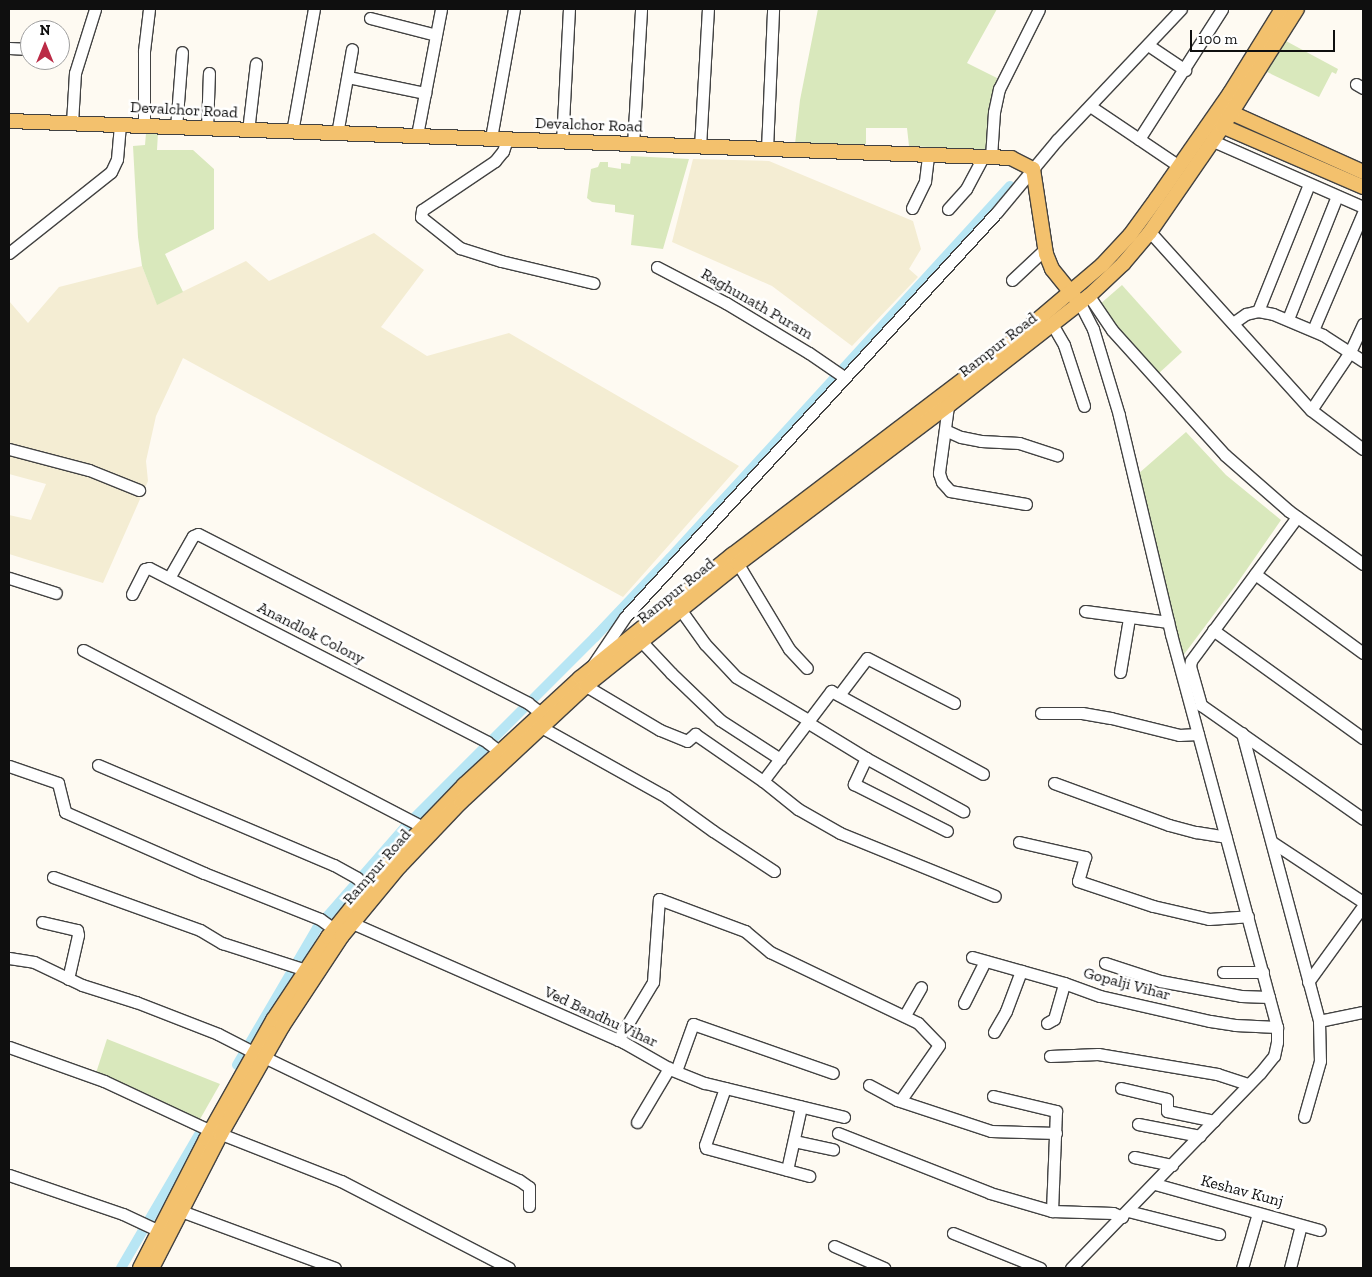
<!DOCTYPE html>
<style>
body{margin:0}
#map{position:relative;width:1372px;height:1277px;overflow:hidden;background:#fefaf2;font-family:"Zilla Slab",serif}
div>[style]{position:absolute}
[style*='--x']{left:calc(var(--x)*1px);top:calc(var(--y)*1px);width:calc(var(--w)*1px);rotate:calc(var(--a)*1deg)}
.farmland>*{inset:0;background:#f4edd3}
.green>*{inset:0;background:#d9e8bc}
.canal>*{height:10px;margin:-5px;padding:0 5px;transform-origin:5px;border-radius:5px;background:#b8e6f4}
.roads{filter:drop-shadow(1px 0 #424242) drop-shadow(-1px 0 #424242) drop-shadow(0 1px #424242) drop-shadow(0 -1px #424242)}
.minor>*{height:11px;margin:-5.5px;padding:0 5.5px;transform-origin:5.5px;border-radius:5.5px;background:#fff}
.major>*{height:14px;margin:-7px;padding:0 7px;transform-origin:7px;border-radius:7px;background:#f3c16d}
span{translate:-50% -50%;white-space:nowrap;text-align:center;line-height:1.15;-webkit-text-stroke:5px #fff;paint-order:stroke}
.street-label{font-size:16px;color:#0f0f0f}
.frame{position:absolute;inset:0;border:10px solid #0f0f0f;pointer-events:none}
.north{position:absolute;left:20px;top:20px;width:50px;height:50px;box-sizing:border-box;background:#fff;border:1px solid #9f9f9f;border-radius:50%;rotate:0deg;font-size:14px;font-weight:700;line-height:20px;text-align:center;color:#0f0f0f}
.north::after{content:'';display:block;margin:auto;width:18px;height:22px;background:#bb2b46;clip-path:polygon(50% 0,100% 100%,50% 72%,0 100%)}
.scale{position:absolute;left:1190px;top:30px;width:145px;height:22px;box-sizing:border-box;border:2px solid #0f0f0f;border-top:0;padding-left:6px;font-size:15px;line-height:18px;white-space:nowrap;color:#0f0f0f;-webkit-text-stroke:4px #fff;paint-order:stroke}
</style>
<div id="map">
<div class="farmland">
<i style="clip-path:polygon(693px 159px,769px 161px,913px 221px,921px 249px,909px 269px,918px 277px,852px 346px,772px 286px,672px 242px)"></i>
<i style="clip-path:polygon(374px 233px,424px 270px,381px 327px,427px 356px,509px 333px,739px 466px,623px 597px,183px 358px,156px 416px,146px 461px,148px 481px,103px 583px,9px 554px,9px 515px,31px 520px,46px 484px,9px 474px,9px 301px,28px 323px,59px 287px,142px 266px,157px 304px,246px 261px,269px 281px)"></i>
</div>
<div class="green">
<i style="clip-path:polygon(818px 9px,997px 9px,967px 63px,997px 78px,987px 123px,986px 150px,909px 146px,907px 128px,866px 128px,866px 144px,795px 144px,800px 100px)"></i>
<i style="clip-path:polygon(1286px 41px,1338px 69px,1336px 74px,1332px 72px,1319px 97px,1265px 71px)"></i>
<i style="clip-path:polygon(146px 133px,158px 133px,157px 150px,193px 150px,214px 169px,214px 229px,165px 254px,183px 292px,157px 305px,142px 266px,138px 237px,133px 146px,145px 145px)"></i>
<i style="clip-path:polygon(631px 156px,689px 159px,663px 249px,631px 245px,634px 215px,615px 212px,615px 205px,592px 202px,587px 198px,591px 169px,598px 167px,600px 162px,608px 162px,608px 167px,621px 169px,621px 163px,630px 164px)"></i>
<i style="clip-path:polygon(1122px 285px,1182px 352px,1158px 374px,1099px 305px)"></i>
<i style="clip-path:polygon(1186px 432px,1226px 475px,1281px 520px,1236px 585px,1182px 657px,1138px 474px)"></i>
<i style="clip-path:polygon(107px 1039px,220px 1084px,199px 1121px,96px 1073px)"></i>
</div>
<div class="canal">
<i style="--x:237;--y:1065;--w:159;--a:-59.7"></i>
<i style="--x:317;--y:928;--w:134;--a:-48.9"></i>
<i style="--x:405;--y:827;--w:269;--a:-45"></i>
<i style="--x:595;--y:637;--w:109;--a:-46.5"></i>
<i style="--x:670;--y:558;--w:504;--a:-47.57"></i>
<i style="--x:121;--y:1268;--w:156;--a:-59.7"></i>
</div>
<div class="roads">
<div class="minor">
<i style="--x:370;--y:18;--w:68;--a:14.4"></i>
<i style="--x:1148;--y:45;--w:45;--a:34"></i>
<i style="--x:9;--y:48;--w:21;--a:3"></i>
<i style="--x:348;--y:77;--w:79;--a:11.7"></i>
<i style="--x:1356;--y:84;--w:8;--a:30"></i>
<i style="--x:1090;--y:106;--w:107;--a:34"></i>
<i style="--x:72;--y:123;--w:50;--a:-86.6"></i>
<i style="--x:75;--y:73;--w:67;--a:-72.6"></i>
<i style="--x:144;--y:126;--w:75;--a:-90"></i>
<i style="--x:144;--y:51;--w:42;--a:-83.2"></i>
<i style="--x:176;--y:128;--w:76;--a:-85.5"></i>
<i style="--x:207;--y:129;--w:56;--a:-88"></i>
<i style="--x:248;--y:131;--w:68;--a:-83.3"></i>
<i style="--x:292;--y:132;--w:125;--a:-79.9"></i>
<i style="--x:337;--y:134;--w:86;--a:-80"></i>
<i style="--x:417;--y:135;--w:128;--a:-79.2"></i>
<i style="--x:491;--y:138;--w:131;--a:-79.9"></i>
<i style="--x:507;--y:139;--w:13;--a:108"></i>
<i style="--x:503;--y:151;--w:13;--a:129"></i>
<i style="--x:495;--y:161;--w:88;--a:146.1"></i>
<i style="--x:422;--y:210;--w:7;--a:98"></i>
<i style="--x:421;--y:217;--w:50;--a:38.5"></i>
<i style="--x:460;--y:248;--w:43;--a:17.6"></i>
<i style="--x:501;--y:261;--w:95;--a:13.4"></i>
<i style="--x:1139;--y:139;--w:154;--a:-57.4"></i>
<i style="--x:1213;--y:141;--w:164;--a:23.7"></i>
<i style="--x:562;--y:142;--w:133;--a:-87"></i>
<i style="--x:633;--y:145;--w:136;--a:-86.6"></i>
<i style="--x:700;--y:147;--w:138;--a:-86.7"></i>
<i style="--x:767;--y:149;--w:140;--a:-87.5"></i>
<i style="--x:991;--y:157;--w:45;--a:-86.2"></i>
<i style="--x:994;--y:112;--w:24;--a:-78"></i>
<i style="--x:999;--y:89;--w:89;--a:-63.4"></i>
<i style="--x:912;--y:208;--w:30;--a:-64"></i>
<i style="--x:925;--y:181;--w:26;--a:-83"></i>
<i style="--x:948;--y:209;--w:27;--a:-48"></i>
<i style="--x:966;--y:189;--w:36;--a:-62"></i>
<i style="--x:1150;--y:232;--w:240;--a:47.9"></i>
<i style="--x:1311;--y:410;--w:65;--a:36.9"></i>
<i style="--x:9;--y:253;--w:130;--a:-38.5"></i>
<i style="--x:111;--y:172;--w:14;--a:-65"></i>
<i style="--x:117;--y:159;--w:34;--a:-85"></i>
<i style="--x:657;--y:267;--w:78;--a:27.6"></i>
<i style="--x:726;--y:303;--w:97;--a:31.1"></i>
<i style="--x:809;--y:353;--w:42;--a:34.4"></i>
<i style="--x:1012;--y:280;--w:45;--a:-43.2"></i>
<i style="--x:1089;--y:296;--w:41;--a:55.9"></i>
<i style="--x:1112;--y:330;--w:169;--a:47.9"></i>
<i style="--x:1225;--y:455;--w:85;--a:41.2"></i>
<i style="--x:1289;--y:511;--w:91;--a:35.6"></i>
<i style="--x:1258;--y:311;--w:137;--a:-68.1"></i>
<i style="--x:1288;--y:319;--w:132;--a:-68.3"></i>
<i style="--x:1233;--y:323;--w:16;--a:-35"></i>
<i style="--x:1246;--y:314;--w:12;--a:-14"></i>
<i style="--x:1258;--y:311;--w:15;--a:11"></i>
<i style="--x:1273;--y:314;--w:54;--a:22.8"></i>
<i style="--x:1323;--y:335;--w:48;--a:33"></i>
<i style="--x:1052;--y:324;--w:24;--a:60"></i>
<i style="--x:1064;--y:345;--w:64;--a:71.8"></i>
<i style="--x:1313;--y:330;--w:127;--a:-66.9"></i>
<i style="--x:948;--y:406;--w:68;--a:97.7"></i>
<i style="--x:939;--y:473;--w:9;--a:72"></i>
<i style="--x:942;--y:482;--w:12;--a:48"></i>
<i style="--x:950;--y:491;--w:77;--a:9.7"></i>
<i style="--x:1311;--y:410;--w:70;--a:-56.1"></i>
<i style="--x:1350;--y:352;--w:31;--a:-65"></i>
<i style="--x:945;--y:430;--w:17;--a:24"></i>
<i style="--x:961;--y:437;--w:20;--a:11"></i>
<i style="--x:981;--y:441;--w:38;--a:3"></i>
<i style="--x:1019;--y:443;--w:40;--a:18"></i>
<i style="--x:9;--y:449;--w:83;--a:14.7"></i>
<i style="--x:89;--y:470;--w:54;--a:21.8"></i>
<i style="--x:1297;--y:517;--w:179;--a:126.4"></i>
<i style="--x:1191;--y:661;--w:5;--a:101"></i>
<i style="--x:1190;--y:666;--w:41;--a:74.2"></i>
<i style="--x:1201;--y:705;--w:198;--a:35.1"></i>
<i style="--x:738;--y:564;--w:99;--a:59"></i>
<i style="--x:789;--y:649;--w:26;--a:47"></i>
<i style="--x:1255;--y:574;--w:134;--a:36.2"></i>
<i style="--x:9;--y:578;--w:49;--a:17.7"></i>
<i style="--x:169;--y:578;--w:48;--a:-60.3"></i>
<i style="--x:193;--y:536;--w:5;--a:-22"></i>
<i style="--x:198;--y:534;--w:371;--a:27.1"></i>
<i style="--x:528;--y:703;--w:16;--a:38"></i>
<i style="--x:132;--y:594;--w:28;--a:-63"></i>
<i style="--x:145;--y:569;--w:4;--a:-14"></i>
<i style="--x:149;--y:568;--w:380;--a:27.2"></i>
<i style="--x:487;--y:742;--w:15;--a:37"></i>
<i style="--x:680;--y:609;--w:43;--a:54.5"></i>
<i style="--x:705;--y:644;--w:45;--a:46.8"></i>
<i style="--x:736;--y:677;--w:84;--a:30.8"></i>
<i style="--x:1085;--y:611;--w:84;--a:7.5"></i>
<i style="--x:1213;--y:630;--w:185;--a:35.8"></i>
<i style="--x:641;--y:641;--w:44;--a:46.8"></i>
<i style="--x:671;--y:673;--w:68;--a:43.8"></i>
<i style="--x:720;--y:720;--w:72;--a:33"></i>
<i style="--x:83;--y:650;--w:383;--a:27.5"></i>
<i style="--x:592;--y:666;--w:59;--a:-56"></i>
<i style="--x:625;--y:617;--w:550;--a:-47.43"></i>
<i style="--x:997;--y:212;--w:94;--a:-50.2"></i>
<i style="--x:1057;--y:140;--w:180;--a:-46.6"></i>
<i style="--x:1120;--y:672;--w:55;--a:-80.5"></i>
<i style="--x:586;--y:686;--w:86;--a:30.7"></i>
<i style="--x:660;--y:730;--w:29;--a:22"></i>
<i style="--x:687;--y:741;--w:11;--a:-41"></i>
<i style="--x:695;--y:734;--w:83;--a:34.7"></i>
<i style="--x:763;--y:781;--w:113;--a:-52.9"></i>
<i style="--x:831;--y:691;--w:173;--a:28.6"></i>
<i style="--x:839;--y:695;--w:46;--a:-52.9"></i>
<i style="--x:867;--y:658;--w:98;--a:27.3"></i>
<i style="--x:1041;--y:713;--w:41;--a:0"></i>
<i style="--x:1082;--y:713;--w:29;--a:10"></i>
<i style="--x:1111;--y:718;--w:70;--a:14"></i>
<i style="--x:1179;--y:735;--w:19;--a:-3"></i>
<i style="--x:807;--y:722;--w:69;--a:31.4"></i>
<i style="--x:866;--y:758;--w:111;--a:28.7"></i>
<i style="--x:541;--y:727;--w:143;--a:29.2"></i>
<i style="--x:666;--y:797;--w:58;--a:35.9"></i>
<i style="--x:713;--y:831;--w:73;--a:33.3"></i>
<i style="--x:1242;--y:733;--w:298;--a:75"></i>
<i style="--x:1319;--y:1021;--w:40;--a:88.6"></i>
<i style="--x:1320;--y:1061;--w:58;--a:105.9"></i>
<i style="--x:866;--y:758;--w:29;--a:115"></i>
<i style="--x:854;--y:784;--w:104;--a:26.8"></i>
<i style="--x:98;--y:765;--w:256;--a:23"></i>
<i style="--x:334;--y:865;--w:26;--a:29"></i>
<i style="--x:357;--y:878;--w:14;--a:45"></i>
<i style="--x:9;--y:766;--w:52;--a:19.1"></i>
<i style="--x:58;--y:783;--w:30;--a:76"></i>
<i style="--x:65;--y:812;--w:152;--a:23.7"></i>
<i style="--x:204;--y:873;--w:125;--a:21.6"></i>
<i style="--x:320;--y:919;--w:17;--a:36"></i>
<i style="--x:763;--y:781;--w:45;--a:38.7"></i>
<i style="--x:798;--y:809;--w:48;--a:29.7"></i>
<i style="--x:840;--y:833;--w:167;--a:22.1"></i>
<i style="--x:1054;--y:783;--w:122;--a:20.1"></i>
<i style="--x:1169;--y:825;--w:28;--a:15"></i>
<i style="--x:1196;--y:832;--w:30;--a:9"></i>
<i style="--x:1019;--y:842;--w:68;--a:12.8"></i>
<i style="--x:1085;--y:857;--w:25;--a:106"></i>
<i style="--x:1078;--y:881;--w:79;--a:18.4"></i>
<i style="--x:1153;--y:906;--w:57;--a:13.1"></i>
<i style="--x:1209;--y:919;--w:39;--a:-4"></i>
<i style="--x:1272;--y:842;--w:109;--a:33.4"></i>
<i style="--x:53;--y:877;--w:156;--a:19.8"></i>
<i style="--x:200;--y:930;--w:26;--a:31"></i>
<i style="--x:222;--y:943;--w:88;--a:17.8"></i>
<i style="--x:42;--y:922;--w:36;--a:13"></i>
<i style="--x:77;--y:930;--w:5;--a:79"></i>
<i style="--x:78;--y:935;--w:45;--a:102.8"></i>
<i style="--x:352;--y:923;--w:296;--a:23.7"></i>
<i style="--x:623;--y:1042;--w:56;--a:29.7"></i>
<i style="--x:672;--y:1070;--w:35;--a:22"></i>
<i style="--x:705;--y:1083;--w:143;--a:13.7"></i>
<i style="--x:972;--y:957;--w:96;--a:15.8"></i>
<i style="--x:1064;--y:983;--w:38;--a:20"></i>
<i style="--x:1100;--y:996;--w:113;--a:12.8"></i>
<i style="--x:1210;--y:1021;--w:25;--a:9"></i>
<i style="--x:1235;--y:1025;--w:42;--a:2.7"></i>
<i style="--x:9;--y:958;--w:25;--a:9"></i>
<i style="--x:34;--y:962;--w:53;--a:25.6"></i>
<i style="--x:82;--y:985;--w:57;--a:17.5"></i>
<i style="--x:136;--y:1002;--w:88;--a:21.3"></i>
<i style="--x:218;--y:1034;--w:42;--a:27.2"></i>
<i style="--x:1105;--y:963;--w:58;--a:18.1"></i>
<i style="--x:1160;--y:981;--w:82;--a:10.5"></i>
<i style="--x:1241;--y:996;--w:28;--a:2"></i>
<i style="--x:1223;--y:972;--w:40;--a:0"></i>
<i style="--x:1308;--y:982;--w:94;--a:-54.1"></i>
<i style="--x:964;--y:1003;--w:47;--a:-63.4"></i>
<i style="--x:905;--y:1015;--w:32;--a:-60"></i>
<i style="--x:1319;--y:1021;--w:45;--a:-11.6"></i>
<i style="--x:1047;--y:1023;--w:8;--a:-30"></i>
<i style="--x:1054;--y:1019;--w:37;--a:-74"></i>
<i style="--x:994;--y:1032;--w:24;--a:-60"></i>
<i style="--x:1006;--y:1011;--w:43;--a:-69.4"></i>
<i style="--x:618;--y:1040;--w:68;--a:-58.9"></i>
<i style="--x:653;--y:982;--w:83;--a:-85.9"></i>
<i style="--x:659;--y:899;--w:92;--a:20.4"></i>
<i style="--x:745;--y:931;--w:33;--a:40"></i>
<i style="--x:770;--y:952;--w:164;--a:25.6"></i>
<i style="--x:918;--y:1023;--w:30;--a:46"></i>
<i style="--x:939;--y:1045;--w:68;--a:124.9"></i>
<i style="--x:9;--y:1047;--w:101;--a:19.7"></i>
<i style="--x:104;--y:1081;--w:118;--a:25"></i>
<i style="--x:1050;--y:1056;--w:48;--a:-2.4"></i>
<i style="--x:1098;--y:1054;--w:121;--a:9.5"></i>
<i style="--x:1217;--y:1074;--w:33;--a:18"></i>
<i style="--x:264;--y:1057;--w:283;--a:25.8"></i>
<i style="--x:519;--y:1180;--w:12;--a:35"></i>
<i style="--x:529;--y:1187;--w:19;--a:90"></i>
<i style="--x:676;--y:1071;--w:50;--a:-70.1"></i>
<i style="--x:693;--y:1024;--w:148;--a:19.3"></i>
<i style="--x:869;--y:1085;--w:32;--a:28"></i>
<i style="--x:897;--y:1100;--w:99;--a:18.3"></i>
<i style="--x:991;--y:1131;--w:65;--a:1.8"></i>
<i style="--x:725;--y:1088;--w:60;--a:109.3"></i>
<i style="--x:705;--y:1145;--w:3;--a:72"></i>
<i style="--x:706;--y:1148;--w:107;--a:15.2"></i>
<i style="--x:1121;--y:1088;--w:47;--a:13.4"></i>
<i style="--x:1167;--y:1099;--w:12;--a:90"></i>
<i style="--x:1167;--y:1111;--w:48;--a:12"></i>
<i style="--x:993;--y:1096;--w:65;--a:13.4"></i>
<i style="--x:1056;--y:1111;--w:100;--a:92.3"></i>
<i style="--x:637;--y:1122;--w:63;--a:-59.3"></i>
<i style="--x:1138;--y:1124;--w:63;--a:11"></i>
<i style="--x:838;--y:1133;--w:163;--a:21.5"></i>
<i style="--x:990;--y:1193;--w:65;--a:16.2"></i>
<i style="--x:1052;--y:1211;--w:61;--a:1.9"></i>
<i style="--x:1113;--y:1213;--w:10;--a:24"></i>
<i style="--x:221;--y:1134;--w:129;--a:21.4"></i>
<i style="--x:341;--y:1181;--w:189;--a:27.4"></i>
<i style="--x:794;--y:1141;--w:40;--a:12"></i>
<i style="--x:1134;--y:1157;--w:39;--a:12"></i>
<i style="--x:787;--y:1170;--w:65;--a:-77.5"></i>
<i style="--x:9;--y:1175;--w:120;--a:18.9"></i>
<i style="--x:123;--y:1214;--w:40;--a:25"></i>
<i style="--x:1155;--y:1184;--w:171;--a:15.6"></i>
<i style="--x:181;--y:1211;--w:164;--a:20.3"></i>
<i style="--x:1128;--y:1211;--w:94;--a:14.2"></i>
<i style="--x:953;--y:1233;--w:94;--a:21.9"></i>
<i style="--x:834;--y:1246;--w:55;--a:23.7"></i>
<i style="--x:1071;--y:1268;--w:272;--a:-45.9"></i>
<i style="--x:1260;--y:1073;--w:22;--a:-51"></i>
<i style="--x:1274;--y:1056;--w:14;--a:-78"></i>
<i style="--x:1277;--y:1042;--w:15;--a:-90"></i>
<i style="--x:1277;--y:1027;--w:407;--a:-105.1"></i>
<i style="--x:1171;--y:634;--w:225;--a:-103.4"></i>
<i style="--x:1119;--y:415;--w:90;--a:-106.8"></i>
<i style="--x:1093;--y:329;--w:29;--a:-117"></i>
<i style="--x:1242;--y:1268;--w:57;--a:-73.8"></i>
<i style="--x:1290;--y:1268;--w:44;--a:-75.7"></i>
</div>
<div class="major">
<i style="--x:1223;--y:109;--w:154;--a:24.2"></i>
<i style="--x:9;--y:121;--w:1003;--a:2.11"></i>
<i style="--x:1011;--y:158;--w:25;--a:27"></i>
<i style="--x:1033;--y:169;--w:86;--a:81.3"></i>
<i style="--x:1046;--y:254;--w:16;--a:68"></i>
<i style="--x:1052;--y:269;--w:36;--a:51"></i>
<i style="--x:1215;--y:123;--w:161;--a:23.4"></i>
<i style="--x:140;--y:1268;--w:145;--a:-62.9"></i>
<i style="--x:206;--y:1139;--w:137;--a:-60.6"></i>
<i style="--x:273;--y:1020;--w:100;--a:-56.5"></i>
<i style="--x:328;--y:937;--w:85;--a:-51.2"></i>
<i style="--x:381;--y:871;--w:120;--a:-46"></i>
<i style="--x:464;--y:785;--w:158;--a:-42.7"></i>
<i style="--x:580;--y:678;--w:196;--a:-39"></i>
<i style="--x:732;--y:555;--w:333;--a:-37.2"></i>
<i style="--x:997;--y:354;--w:138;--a:-40.3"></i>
<i style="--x:1102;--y:265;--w:41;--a:-47"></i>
<i style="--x:1130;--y:235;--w:46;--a:-53.9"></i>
<i style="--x:1157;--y:198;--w:128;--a:-55.2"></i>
<i style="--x:1230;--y:93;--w:99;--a:-58.2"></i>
<i style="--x:152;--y:1268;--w:151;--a:-62.8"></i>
<i style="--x:221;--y:1134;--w:123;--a:-60.3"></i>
<i style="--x:282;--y:1027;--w:109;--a:-56.6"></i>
<i style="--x:342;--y:936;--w:91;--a:-50.4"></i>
<i style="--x:400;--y:866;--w:88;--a:-46.4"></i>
<i style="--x:461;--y:802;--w:171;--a:-42.9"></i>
<i style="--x:586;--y:686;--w:195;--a:-38.8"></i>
<i style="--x:738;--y:564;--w:263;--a:-37"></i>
<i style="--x:948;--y:406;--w:179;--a:-38"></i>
<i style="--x:1089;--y:296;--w:47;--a:-43.3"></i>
<i style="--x:1123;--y:264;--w:42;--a:-49.8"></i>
<i style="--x:1150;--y:232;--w:129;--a:-55.4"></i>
<i style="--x:1223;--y:126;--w:138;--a:-57.7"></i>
</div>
</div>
<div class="street-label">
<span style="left:184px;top:110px;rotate:3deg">Devalchor Road</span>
<span style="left:589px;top:125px;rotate:2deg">Devalchor Road</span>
<span style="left:757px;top:304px;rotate:30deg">Raghunath Puram</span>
<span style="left:998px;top:345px;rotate:-38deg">Rampur Road</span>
<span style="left:676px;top:591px;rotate:-39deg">Rampur Road</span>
<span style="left:311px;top:633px;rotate:27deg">Anandlok Colony</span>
<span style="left:377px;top:867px;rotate:-49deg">Rampur Road</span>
<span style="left:1127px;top:984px;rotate:15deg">Gopalji Vihar</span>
<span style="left:601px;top:1017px;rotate:25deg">Ved Bandhu Vihar</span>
<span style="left:1242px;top:1191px;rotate:15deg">Keshav Kunj</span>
</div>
<div class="frame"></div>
<div class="north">N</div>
<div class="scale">100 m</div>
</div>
